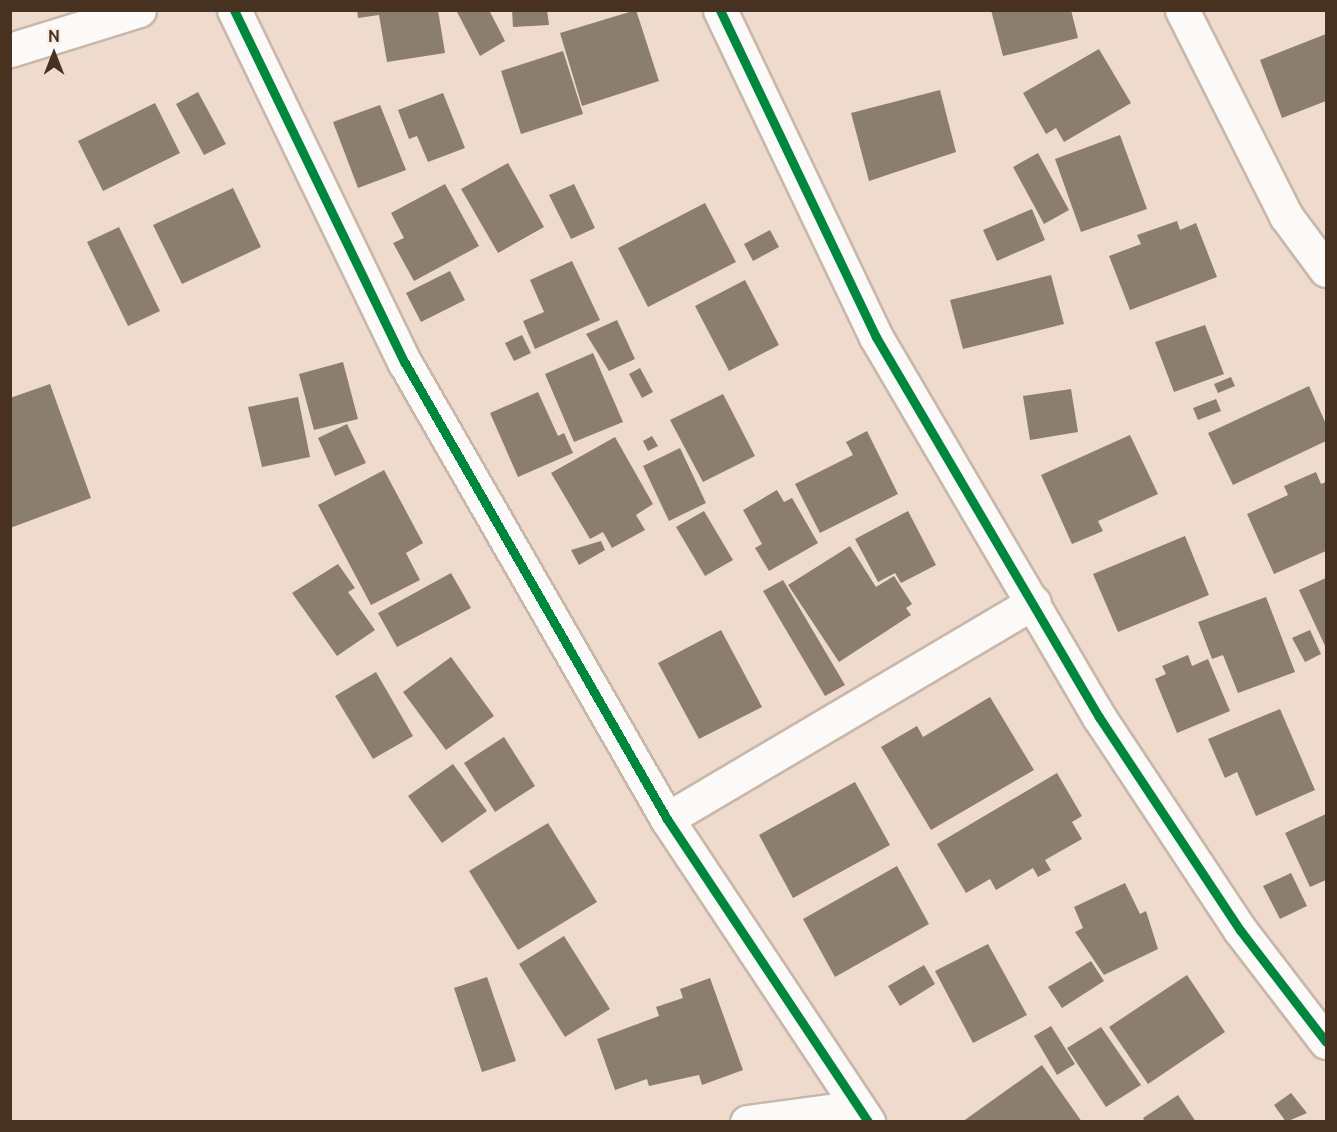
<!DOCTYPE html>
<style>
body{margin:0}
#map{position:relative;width:1337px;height:1132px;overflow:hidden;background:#eedbcd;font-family:Ubuntu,sans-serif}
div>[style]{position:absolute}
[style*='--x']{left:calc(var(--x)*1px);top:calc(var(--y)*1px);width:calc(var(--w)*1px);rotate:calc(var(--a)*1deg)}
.building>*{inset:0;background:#8b7e6e}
.roads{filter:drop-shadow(2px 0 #c9b7a9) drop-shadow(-2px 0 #c9b7a9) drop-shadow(0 2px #c9b7a9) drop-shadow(0 -2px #c9b7a9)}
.minor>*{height:33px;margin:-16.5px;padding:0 16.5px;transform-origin:16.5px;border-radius:16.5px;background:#fcfaf8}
.cycleway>*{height:9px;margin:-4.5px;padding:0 4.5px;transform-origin:4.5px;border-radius:4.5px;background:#00873e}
span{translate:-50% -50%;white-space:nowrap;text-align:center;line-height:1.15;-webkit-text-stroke:6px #f7ebe3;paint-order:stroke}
.frame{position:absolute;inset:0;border:12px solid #473120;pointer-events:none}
.north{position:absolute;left:24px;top:24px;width:60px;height:60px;-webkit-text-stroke:4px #f7ebe3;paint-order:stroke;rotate:0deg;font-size:16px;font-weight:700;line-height:24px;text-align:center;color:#473120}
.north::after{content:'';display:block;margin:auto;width:21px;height:27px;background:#473120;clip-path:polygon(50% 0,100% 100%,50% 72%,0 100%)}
</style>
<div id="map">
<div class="building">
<i style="clip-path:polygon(357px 10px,438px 10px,445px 53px,387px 62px,379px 15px,358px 18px)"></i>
<i style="clip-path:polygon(456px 10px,489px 10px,505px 41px,480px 56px)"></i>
<i style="clip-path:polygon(512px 10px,547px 10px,549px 25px,513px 27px)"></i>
<i style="clip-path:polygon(636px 10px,659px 81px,582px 106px,560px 33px)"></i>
<i style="clip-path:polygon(991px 10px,1071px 10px,1078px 38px,1003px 56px)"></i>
<i style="clip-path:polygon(1326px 34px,1326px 101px,1282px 118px,1260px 60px)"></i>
<i style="clip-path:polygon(1099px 49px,1131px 103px,1064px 142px,1056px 128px,1046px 134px,1023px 93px)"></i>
<i style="clip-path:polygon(563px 51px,583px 114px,521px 134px,501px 71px)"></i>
<i style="clip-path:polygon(940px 90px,956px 152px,869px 181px,851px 113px)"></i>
<i style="clip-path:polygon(198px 92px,226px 144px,204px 155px,176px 104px)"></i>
<i style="clip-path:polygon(443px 93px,465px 148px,428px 162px,417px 136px,409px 139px,398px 110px)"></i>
<i style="clip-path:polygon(155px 103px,180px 153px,103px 191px,78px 141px)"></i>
<i style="clip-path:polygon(380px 105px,406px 170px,358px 188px,333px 122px)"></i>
<i style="clip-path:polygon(1120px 135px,1147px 209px,1081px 232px,1055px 159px)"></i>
<i style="clip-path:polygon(1038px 153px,1069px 210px,1044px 224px,1013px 167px)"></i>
<i style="clip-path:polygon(508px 163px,544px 227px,498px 253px,461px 189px)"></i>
<i style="clip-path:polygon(445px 184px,479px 246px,414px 281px,393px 243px,404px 238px,391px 213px)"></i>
<i style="clip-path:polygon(574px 184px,595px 228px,571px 239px,549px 195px)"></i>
<i style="clip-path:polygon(233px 188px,261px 247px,182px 284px,153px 225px)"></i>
<i style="clip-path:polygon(705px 203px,736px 262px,648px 307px,618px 248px)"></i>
<i style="clip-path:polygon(1032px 209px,1045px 240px,997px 261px,983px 230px)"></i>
<i style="clip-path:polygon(1177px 221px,1180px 230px,1196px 223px,1217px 277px,1130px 310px,1109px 256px,1141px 244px,1137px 235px)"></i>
<i style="clip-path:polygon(119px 227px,160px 311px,128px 326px,87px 242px)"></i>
<i style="clip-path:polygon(770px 230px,779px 247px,753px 261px,744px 244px)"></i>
<i style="clip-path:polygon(572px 261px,600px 320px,535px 349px,523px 321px,544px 312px,530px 280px)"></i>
<i style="clip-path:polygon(450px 271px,465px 300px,421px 322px,406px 293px)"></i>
<i style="clip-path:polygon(1051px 275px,1064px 324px,963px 349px,950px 300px)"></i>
<i style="clip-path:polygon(745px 280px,779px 345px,729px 371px,695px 306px)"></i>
<i style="clip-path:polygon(617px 320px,635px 359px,609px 371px,586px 334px)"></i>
<i style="clip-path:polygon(1205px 325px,1224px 374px,1174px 392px,1155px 342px)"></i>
<i style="clip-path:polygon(522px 335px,531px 353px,514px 361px,505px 343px)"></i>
<i style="clip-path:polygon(593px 353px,623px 422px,574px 442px,545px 374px)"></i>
<i style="clip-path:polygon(343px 362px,358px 419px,314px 430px,299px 374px)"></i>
<i style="clip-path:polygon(640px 368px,653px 392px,642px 398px,629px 374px)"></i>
<i style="clip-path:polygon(1231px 377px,1235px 386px,1218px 393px,1214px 384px)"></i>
<i style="clip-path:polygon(50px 384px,91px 498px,10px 528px,10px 398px)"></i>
<i style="clip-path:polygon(1309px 386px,1326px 424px,1326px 441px,1233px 485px,1208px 433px)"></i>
<i style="clip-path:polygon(1071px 389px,1078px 432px,1030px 440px,1023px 396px)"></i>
<i style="clip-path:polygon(538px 392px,558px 436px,564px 433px,573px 453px,518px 477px,490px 413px)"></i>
<i style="clip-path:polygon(723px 394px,755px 456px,703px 482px,670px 420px)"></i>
<i style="clip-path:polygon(298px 397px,310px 457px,262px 467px,248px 407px)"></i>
<i style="clip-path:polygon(1216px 399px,1221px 411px,1198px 420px,1193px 408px)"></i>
<i style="clip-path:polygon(347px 424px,366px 463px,335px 476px,318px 438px)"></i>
<i style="clip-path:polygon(867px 431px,898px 494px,820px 533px,795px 484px,853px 455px,846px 442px)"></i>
<i style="clip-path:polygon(1130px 435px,1158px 494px,1098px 521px,1103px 531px,1072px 544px,1041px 475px)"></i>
<i style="clip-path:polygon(652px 436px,658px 446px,648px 451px,643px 441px)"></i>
<i style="clip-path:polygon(615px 437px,653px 504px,636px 515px,645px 530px,612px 548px,603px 532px,590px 539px,551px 473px)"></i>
<i style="clip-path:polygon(680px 448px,706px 503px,669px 521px,643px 466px)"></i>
<i style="clip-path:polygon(384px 470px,423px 543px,406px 553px,420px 580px,371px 605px,318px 505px)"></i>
<i style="clip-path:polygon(1316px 472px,1321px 484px,1326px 482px,1326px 551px,1274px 574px,1247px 514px,1288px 495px,1284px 486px)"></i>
<i style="clip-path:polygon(777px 490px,784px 502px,792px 498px,818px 543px,769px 571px,755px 548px,762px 544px,743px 510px)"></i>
<i style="clip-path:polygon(704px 511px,733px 560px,705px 576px,676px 527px)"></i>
<i style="clip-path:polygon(908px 511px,936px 565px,901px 583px,895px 573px,878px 582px,855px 539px)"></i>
<i style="clip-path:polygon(1185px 536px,1209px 595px,1118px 632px,1093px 574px)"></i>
<i style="clip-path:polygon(601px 541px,605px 550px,579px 565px,571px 550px)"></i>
<i style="clip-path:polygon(850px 546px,876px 587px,894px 576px,912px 604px,906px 608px,911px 615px,839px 662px,788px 585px)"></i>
<i style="clip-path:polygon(338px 564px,355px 588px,348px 592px,375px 630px,337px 656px,292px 593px)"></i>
<i style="clip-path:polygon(451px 573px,471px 608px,397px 647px,378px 613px)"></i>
<i style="clip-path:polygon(1326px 578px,1326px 648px,1299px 590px)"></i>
<i style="clip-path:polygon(783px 580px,845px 685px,825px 696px,763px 591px)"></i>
<i style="clip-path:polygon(1266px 597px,1295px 672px,1238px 693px,1223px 655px,1212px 659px,1198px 622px)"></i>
<i style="clip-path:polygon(721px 630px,762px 707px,699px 739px,658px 663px)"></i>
<i style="clip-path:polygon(1310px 630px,1321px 654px,1305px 662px,1292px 638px)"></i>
<i style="clip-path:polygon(1188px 655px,1192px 666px,1208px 659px,1230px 711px,1177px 733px,1155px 679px,1166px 674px,1162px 666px)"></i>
<i style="clip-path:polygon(451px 657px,494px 716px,446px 750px,403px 692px)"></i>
<i style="clip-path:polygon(376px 672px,413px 736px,373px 759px,335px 696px)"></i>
<i style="clip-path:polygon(990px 697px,1034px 770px,931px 830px,881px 747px,917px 726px,923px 737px)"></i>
<i style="clip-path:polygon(1280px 709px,1315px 790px,1256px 816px,1237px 772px,1225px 778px,1208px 739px)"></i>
<i style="clip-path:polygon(504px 737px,535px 786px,495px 812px,464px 763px)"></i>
<i style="clip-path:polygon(453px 764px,487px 811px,442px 843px,408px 796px)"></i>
<i style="clip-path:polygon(1057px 773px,1082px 816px,1072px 822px,1082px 839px,1045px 860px,1051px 870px,1038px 877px,1033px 868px,996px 890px,990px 879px,966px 893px,937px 844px)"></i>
<i style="clip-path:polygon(855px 782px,890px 845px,793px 898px,759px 835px)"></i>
<i style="clip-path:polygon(1326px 814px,1326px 880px,1310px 887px,1285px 833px)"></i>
<i style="clip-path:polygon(548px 823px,597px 902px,518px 950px,469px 871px)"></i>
<i style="clip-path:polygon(897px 866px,929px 924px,835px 977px,803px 919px)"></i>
<i style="clip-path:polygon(1291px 873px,1307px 906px,1280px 919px,1263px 886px)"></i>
<i style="clip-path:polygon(1125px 883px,1140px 914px,1146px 911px,1158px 949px,1104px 975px,1075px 932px,1083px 928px,1074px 907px)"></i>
<i style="clip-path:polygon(564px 936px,610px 1009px,565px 1037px,519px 964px)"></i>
<i style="clip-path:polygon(988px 944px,1027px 1015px,973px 1043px,935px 971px)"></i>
<i style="clip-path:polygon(1091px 961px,1104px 981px,1062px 1008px,1048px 987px)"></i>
<i style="clip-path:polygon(924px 965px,935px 984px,900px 1006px,888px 986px)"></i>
<i style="clip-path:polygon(1187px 975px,1225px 1032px,1148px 1084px,1109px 1027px)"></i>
<i style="clip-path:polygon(487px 977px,516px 1061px,482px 1072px,454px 988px)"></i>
<i style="clip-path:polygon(710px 978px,743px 1070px,702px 1085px,699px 1075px,649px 1086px,647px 1079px,615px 1090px,597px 1039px,659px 1016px,656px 1007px,683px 998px,680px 989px)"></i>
<i style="clip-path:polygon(1051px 1026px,1075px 1064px,1057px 1075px,1034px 1036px)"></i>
<i style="clip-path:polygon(1101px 1027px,1141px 1085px,1106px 1107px,1067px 1048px)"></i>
<i style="clip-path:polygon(1042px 1065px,1082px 1122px,962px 1122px)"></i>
<i style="clip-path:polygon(1291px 1093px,1307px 1113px,1286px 1122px,1274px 1105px)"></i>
<i style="clip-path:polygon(1178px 1095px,1196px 1122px,1145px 1122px,1143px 1118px)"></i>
</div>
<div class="roads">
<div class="minor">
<i style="--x:234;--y:10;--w:392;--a:64.2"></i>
<i style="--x:405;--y:363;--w:526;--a:60.12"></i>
<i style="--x:667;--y:819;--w:364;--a:56.4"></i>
<i style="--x:720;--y:10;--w:362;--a:64.5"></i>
<i style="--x:876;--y:337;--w:441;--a:59.6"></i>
<i style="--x:1099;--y:717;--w:255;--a:56.5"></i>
<i style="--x:1240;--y:930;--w:141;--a:52.5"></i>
<i style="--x:1182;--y:10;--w:231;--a:63.2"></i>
<i style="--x:1286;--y:216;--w:67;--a:53.5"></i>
<i style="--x:10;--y:50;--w:135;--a:-17.2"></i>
<i style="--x:667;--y:819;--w:426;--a:-30.6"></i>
<i style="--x:747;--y:1122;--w:112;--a:-7.7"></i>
</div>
</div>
<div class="cycleway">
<i style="--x:234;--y:10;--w:392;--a:64.2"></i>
<i style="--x:405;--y:363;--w:526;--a:60.12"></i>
<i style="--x:667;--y:819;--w:364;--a:56.4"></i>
<i style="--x:720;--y:10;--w:362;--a:64.5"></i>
<i style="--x:876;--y:337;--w:441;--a:59.6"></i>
<i style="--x:1099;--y:717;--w:255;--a:56.5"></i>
<i style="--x:1240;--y:930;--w:141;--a:52.5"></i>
</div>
<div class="frame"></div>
<div class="north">N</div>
</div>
